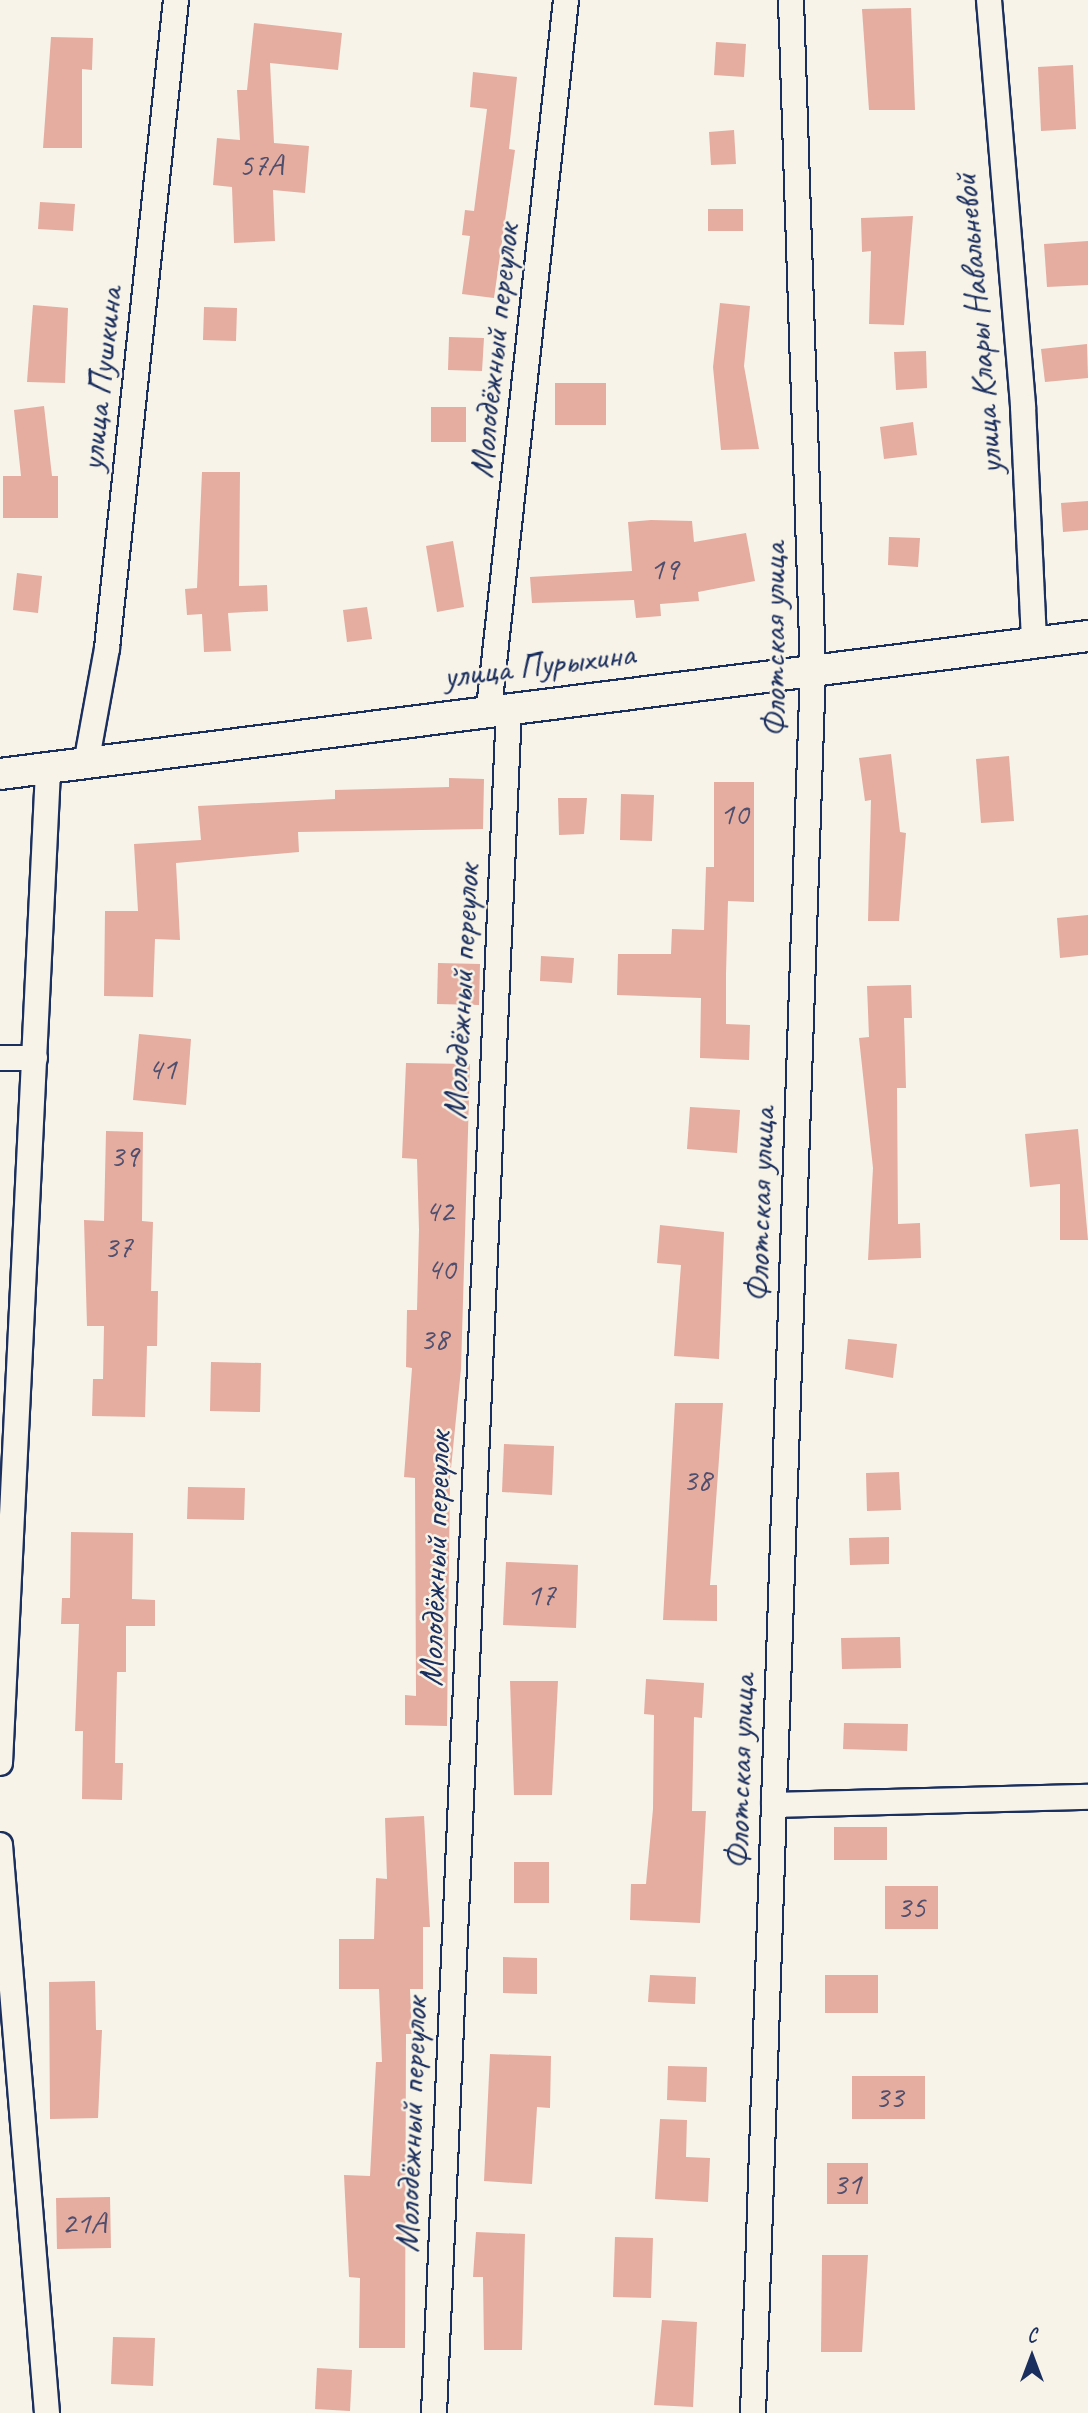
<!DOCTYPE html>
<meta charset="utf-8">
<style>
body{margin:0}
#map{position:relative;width:1088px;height:2413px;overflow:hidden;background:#f7f3e8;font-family:Caveat,sans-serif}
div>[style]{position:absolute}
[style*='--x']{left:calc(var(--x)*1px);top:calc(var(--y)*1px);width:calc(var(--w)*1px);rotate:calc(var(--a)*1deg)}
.building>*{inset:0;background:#e5aca0}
.roads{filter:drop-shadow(2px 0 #1b2f5e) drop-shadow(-2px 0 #1b2f5e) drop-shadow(0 2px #1b2f5e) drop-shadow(0 -2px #1b2f5e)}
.minor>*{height:24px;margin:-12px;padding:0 12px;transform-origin:12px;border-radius:12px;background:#f7f3e8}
.tertiary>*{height:30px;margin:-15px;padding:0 15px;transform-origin:15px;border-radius:15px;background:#f7f3e8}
span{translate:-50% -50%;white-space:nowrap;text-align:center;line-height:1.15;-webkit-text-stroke:5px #f7f3e8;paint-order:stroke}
.number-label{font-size:32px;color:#4e4e6e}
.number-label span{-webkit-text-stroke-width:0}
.street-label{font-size:35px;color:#1b2f5e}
.north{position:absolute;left:997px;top:2322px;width:70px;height:70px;-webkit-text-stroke:5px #f7f3e8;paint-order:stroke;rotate:0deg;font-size:19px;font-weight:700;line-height:28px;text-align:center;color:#1b2f5e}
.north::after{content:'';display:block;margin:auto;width:24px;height:32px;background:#1b2f5e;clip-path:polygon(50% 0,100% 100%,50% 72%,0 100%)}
</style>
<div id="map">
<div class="building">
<i style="clip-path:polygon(911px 8px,915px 110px,869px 110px,862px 9px)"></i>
<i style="clip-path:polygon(254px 23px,342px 33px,338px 70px,270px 63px,274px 143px,309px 146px,305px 193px,273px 190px,275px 241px,234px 243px,232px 187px,213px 185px,217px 138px,240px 140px,237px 90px,247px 90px)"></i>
<i style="clip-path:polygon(51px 37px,93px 38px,92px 70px,82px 69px,82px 148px,43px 148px)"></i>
<i style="clip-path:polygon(716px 42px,746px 44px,744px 77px,714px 75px)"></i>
<i style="clip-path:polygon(1073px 65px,1076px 129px,1041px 131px,1038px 67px)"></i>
<i style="clip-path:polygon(473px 72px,517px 77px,509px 149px,515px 150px,494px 298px,462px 294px,470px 236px,462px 235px,465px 210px,474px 211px,487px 109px,470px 107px)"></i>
<i style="clip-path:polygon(734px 130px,736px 164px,711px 165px,709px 132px)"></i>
<i style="clip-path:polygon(40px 202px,75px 204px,73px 231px,38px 229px)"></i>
<i style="clip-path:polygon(708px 209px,743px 209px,743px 231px,708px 231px)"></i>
<i style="clip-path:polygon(913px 216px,904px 325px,869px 324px,871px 251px,862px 252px,861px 218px)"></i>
<i style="clip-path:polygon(1088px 241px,1088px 285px,1047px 287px,1044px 244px)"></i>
<i style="clip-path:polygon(720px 303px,750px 306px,744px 366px,759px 449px,721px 450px,713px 367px)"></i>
<i style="clip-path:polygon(33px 305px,68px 308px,65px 383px,27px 382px)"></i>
<i style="clip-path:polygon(204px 307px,237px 308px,236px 341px,203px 340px)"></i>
<i style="clip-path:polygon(449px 337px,484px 338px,482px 371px,448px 370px)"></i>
<i style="clip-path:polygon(1087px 344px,1088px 378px,1045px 382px,1041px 349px)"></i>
<i style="clip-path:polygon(926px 351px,927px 388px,896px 390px,894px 352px)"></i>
<i style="clip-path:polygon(555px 383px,606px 383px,606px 425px,555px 425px)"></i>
<i style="clip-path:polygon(44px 406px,52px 476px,58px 476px,58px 518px,3px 518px,3px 476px,21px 476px,14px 410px)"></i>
<i style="clip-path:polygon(431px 407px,466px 407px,466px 442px,431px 442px)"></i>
<i style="clip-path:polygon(913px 422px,917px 455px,884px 459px,880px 427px)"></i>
<i style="clip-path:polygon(202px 472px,240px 472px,239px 586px,267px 585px,268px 611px,228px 613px,231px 651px,204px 652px,202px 614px,187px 615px,185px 589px,197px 588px)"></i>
<i style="clip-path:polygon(1088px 501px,1088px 530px,1063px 532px,1061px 503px)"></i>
<i style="clip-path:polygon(651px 520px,692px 521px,694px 542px,746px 533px,755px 581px,698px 592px,699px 601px,660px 604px,661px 616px,636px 618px,634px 600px,532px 603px,530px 577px,632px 571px,628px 522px)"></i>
<i style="clip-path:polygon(889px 537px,920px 538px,918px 567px,888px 565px)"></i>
<i style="clip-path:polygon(453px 541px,464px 607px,437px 612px,426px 546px)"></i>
<i style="clip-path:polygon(17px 573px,42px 576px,38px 613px,13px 610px)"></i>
<i style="clip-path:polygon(367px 607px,372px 639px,347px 642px,343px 610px)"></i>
<i style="clip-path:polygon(891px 754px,900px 832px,906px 833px,899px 921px,868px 921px,871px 800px,865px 801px,859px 758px)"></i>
<i style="clip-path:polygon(1009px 756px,1014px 821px,981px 823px,976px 759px)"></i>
<i style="clip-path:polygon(449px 778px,484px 779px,483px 829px,298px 832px,299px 852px,176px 863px,180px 940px,155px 939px,153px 997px,104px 996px,105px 911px,138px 911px,134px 844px,201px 840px,198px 806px,335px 799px,335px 790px,449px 787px)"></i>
<i style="clip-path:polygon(714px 782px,754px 782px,754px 902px,728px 901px,726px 974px,726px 1024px,750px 1025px,749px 1060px,700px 1058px,701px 998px,617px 995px,618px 954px,671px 954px,672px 929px,704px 930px,706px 867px,714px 867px)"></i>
<i style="clip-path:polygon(621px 794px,654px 795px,652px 841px,620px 840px)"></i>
<i style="clip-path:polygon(558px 798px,587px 798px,584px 834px,559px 835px)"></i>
<i style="clip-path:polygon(1088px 915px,1088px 955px,1060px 958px,1057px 918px)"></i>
<i style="clip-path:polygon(541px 956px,574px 958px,572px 983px,540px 981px)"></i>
<i style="clip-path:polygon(438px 963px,480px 964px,479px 1005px,437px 1004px)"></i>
<i style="clip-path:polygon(911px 985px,912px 1018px,904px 1018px,906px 1088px,897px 1088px,898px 1224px,920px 1223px,921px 1258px,868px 1260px,873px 1168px,859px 1038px,869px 1037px,867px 986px)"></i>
<i style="clip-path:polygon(139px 1034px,191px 1039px,186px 1105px,133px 1100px)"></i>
<i style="clip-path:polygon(406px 1063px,470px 1064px,461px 1369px,450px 1478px,447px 1726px,405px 1725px,405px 1695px,416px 1696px,415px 1478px,404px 1477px,412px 1368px,406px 1367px,407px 1310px,417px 1310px,419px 1230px,417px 1159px,402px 1158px)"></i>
<i style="clip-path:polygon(690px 1107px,740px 1110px,737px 1153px,687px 1149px)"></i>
<i style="clip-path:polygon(1078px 1129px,1088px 1240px,1060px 1240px,1060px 1184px,1030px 1187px,1025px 1134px)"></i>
<i style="clip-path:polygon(106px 1131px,143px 1132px,142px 1221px,153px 1222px,151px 1291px,158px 1291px,157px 1346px,147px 1346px,145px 1417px,92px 1416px,93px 1379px,103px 1379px,104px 1326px,87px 1326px,84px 1220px,104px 1221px)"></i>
<i style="clip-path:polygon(660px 1225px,724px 1232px,719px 1359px,674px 1356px,681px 1265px,657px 1263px)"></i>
<i style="clip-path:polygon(848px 1339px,897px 1344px,893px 1378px,845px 1369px)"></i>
<i style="clip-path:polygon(211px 1362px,261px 1363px,260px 1412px,210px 1411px)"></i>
<i style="clip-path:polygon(675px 1403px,723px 1403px,710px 1585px,717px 1585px,717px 1621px,663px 1620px)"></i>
<i style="clip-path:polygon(504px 1444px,554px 1446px,552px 1495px,502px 1492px)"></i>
<i style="clip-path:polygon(899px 1472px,901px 1510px,867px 1511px,866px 1473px)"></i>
<i style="clip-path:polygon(188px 1487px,245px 1488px,244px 1520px,187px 1519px)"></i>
<i style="clip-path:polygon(71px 1532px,133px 1533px,132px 1599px,155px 1600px,155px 1626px,126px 1626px,126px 1672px,117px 1672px,115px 1763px,123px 1763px,122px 1800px,82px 1799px,83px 1731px,75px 1731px,79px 1624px,61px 1624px,62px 1598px,70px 1598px)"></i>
<i style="clip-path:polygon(889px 1537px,889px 1564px,850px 1565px,849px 1538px)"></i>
<i style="clip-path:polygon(506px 1562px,578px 1565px,576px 1628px,503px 1625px)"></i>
<i style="clip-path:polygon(900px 1637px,901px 1668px,842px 1669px,841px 1638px)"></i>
<i style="clip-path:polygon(646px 1679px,704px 1683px,702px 1718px,694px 1717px,692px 1811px,706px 1811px,700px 1923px,630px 1920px,631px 1884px,646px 1884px,653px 1809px,654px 1715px,644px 1714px)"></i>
<i style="clip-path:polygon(510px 1681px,558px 1681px,552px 1795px,514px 1795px)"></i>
<i style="clip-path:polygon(844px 1723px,908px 1724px,907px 1751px,843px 1749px)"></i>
<i style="clip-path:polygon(424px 1816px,430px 1927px,423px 1927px,423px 1989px,410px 1989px,412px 2034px,406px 2034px,405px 2348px,359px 2348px,360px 2278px,349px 2277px,344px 2175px,370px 2176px,376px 2062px,382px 2062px,379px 1989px,339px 1989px,339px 1939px,374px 1939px,376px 1878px,387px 1879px,385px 1818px)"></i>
<i style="clip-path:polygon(834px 1827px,887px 1827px,887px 1860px,834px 1860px)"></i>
<i style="clip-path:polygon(514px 1862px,549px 1862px,549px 1903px,514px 1903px)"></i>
<i style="clip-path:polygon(885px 1886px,938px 1886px,938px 1929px,885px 1929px)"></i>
<i style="clip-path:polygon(503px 1957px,537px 1958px,537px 1994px,503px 1993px)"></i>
<i style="clip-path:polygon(650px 1975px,696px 1977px,695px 2004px,648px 2002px)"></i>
<i style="clip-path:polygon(825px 1975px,878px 1975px,878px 2013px,825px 2013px)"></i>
<i style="clip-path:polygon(95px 1981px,96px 2030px,102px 2030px,98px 2118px,50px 2119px,49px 1982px)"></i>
<i style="clip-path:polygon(490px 2054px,551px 2056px,550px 2108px,537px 2107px,532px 2184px,484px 2181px)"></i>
<i style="clip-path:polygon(668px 2066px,707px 2067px,706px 2102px,667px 2100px)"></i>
<i style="clip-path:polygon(852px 2076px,925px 2076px,925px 2119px,852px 2119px)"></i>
<i style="clip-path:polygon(660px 2119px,687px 2120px,686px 2157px,710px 2158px,708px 2202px,655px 2199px)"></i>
<i style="clip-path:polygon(827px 2163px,868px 2163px,868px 2204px,827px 2204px)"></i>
<i style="clip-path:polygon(110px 2197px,111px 2248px,57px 2249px,56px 2198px)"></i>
<i style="clip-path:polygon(476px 2232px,525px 2234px,522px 2350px,484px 2350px,483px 2277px,473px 2277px)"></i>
<i style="clip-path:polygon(615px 2237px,653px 2238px,651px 2298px,613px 2297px)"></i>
<i style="clip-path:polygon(822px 2255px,868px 2255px,862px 2352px,821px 2352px)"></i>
<i style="clip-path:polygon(662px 2320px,697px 2322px,693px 2407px,654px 2405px)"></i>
<i style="clip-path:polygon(113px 2337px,155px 2338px,153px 2386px,111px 2384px)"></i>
<i style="clip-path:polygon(317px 2368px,352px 2370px,350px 2411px,315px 2409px)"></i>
</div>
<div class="roads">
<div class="minor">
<i style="--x:989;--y:0;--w:408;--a:85.2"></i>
<i style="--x:1023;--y:407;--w:236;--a:87.3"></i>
<i style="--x:489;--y:709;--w:713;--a:-83.8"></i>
<i style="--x:86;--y:764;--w:118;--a:-79.7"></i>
<i style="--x:107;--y:648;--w:652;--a:-83.92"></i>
<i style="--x:0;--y:1058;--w:35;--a:0"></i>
<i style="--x:0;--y:1763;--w:992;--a:-87.23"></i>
<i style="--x:774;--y:1805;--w:314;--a:-1.5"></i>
<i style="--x:0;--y:1845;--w:570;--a:85.27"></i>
<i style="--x:434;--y:2413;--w:1708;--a:-87.48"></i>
<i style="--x:753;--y:2413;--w:1743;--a:-88.03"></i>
<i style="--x:813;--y:671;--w:671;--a:-91.88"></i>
</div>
<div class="tertiary">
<i style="--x:0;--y:774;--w:1097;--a:-7.23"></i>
</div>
</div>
<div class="number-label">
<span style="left:261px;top:165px">57А</span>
<span style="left:664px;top:569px">19</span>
<span style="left:734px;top:814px">10</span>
<span style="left:162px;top:1069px">41</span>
<span style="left:124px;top:1156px">39</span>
<span style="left:439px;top:1211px">42</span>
<span style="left:118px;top:1247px">37</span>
<span style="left:441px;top:1269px">40</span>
<span style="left:434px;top:1339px">38</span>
<span style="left:697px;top:1480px">38</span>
<span style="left:541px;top:1595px">17</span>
<span style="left:911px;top:1907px">35</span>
<span style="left:889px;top:2097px">33</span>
<span style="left:847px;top:2184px">31</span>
<span style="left:84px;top:2223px">21А</span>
</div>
<div class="street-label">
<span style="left:978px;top:324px;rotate:-95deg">улица Клары Навальневой</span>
<span style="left:494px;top:351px;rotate:-84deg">Молодёжный переулок</span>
<span style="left:101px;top:379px;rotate:-84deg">улица Пушкина</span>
<span style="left:774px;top:640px;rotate:-90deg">Флотская улица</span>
<span style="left:539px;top:665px;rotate:-7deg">улица Пурыхина</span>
<span style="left:461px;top:992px;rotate:-87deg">Молодёжный переулок</span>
<span style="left:760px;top:1205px;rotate:-88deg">Флотская улица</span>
<span style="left:435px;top:1559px;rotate:-88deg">Молодёжный переулок</span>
<span style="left:740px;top:1772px;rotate:-88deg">Флотская улица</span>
<span style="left:411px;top:2125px;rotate:-88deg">Молодёжный переулок</span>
</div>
<div class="north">С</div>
</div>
